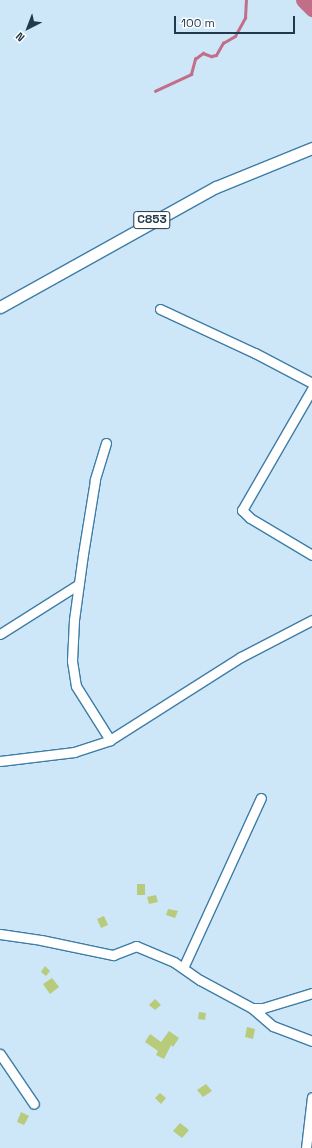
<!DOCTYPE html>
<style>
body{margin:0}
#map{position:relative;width:312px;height:1148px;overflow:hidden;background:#cde6f8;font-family:"Space Grotesk",sans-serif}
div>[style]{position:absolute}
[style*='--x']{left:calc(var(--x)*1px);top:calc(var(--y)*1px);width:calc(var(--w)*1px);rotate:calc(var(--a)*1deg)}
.stream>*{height:2.5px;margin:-1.25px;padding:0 1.25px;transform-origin:1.25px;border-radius:1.25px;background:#c16f89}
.river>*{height:15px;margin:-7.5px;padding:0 7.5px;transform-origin:7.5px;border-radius:7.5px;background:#c16f89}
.building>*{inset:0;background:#b8cb7a}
.roads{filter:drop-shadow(1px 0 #3e7da6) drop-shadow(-1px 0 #3e7da6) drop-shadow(0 1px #3e7da6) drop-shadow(0 -1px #3e7da6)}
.minor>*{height:9px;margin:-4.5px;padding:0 4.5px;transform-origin:4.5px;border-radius:4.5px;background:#fff}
.major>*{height:11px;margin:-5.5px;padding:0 5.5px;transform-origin:5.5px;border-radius:5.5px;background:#fff}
span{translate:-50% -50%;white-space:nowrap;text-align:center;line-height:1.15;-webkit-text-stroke:3px #fff;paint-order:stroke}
.shield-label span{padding:1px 3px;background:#fff;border:1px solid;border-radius:3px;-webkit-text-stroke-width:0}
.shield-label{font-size:12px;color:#1f3a4b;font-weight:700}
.north{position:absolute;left:8px;top:8px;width:40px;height:40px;-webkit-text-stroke:3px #fff;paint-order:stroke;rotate:222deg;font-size:11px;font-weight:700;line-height:16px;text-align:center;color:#1f3a4b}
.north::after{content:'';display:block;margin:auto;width:14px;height:18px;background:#1f3a4b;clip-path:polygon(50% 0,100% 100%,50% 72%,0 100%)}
.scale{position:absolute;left:174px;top:16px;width:121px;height:18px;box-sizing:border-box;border:2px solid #1f3a4b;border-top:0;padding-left:5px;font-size:12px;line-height:14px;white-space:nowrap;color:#1f3a4b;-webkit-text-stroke:3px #fff;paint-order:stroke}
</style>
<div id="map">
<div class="stream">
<i style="--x:155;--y:91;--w:40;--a:-25"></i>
<i style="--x:191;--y:74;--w:16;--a:-75"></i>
<i style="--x:195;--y:59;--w:10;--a:-37"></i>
<i style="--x:203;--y:53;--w:9;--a:21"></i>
<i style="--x:211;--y:56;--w:5;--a:-11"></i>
<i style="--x:216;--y:55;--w:14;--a:-60"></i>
<i style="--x:223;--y:43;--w:14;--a:-30"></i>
<i style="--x:235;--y:36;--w:21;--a:-61"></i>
<i style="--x:245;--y:18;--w:18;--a:-87"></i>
</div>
<div class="river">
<i style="--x:303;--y:0;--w:13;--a:45"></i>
</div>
<div class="building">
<i style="clip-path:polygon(137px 884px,145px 884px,145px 895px,137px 895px)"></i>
<i style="clip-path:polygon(156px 895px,158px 902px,149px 904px,147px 897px)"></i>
<i style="clip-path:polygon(168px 909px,178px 911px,175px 918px,166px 915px)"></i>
<i style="clip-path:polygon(104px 916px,108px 925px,101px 928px,97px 919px)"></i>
<i style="clip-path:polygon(45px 966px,50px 971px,46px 976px,41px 972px)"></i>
<i style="clip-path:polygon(52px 978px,59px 987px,50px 994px,43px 984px)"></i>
<i style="clip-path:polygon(155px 999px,161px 1005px,155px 1010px,149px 1005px)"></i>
<i style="clip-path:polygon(199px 1012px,206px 1013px,205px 1020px,198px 1019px)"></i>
<i style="clip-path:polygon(247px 1027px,255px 1029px,253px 1039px,245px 1037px)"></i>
<i style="clip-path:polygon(169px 1031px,179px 1038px,173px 1047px,171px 1045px,164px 1059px,156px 1055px,158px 1051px,145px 1042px,150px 1034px,161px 1042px)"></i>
<i style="clip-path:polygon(206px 1084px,212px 1091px,203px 1097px,197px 1090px)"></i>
<i style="clip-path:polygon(160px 1093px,166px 1098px,161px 1104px,155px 1098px)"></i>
<i style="clip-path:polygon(21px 1112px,29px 1116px,24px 1125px,17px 1122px)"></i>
<i style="clip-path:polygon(180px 1123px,189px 1130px,182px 1138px,173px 1131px)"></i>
</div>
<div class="roads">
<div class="minor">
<i style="--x:160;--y:309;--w:105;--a:24.9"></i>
<i style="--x:255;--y:353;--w:64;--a:27.8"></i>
<i style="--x:312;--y:389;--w:140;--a:120"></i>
<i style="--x:242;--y:510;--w:11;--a:45"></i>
<i style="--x:250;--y:518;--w:72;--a:30.8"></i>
<i style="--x:106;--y:443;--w:39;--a:107"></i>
<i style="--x:95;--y:480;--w:75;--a:99.2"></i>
<i style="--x:83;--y:554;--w:67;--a:97.8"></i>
<i style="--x:74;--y:620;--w:41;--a:92.8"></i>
<i style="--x:72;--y:661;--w:25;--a:81"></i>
<i style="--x:76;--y:686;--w:64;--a:57.8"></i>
<i style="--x:0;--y:634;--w:93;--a:-32.3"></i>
<i style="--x:0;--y:761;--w:75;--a:-6.9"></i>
<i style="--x:74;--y:752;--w:38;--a:-18"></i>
<i style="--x:110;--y:740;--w:155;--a:-32.4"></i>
<i style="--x:241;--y:657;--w:80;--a:-27.5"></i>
<i style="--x:0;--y:934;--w:41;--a:8.3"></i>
<i style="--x:41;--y:940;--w:74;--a:11.8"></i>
<i style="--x:113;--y:955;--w:25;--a:-21"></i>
<i style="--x:136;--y:946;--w:41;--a:22.8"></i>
<i style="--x:174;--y:962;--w:32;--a:35"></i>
<i style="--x:200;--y:980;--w:59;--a:28.3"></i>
<i style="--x:252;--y:1008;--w:11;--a:0"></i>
<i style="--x:263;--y:1008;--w:51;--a:-17"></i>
<i style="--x:183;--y:968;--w:187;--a:-65.4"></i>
<i style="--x:252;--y:1008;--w:28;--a:41"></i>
<i style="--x:273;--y:1026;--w:42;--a:21"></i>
<i style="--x:0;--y:1054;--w:60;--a:55.8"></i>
<i style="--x:306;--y:1148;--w:51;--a:-83.3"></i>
</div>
<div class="major">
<i style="--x:0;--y:307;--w:247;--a:-29.1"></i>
<i style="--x:216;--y:187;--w:104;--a:-22.1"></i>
</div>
</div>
<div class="shield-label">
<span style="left:152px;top:220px">C853</span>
</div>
<div class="north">N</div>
<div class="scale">100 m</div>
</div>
